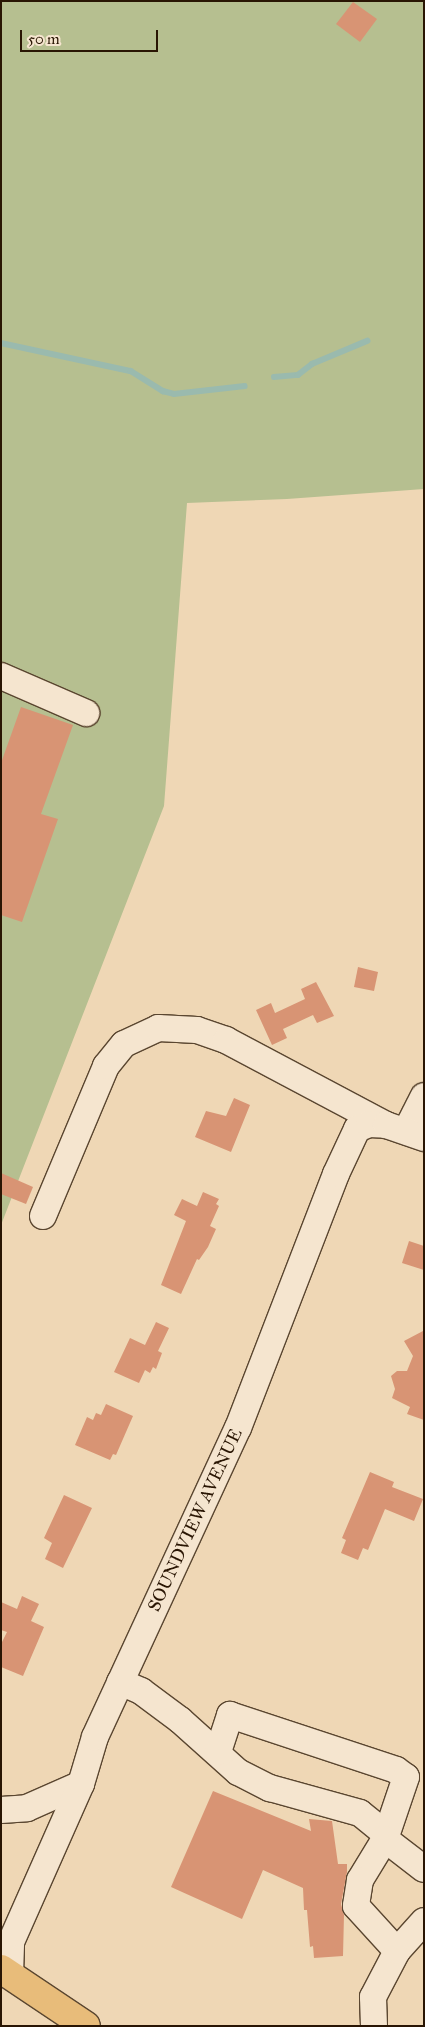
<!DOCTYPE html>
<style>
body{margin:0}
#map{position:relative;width:425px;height:2027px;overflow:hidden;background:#efd7b5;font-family:"IM FELL Great Primer",serif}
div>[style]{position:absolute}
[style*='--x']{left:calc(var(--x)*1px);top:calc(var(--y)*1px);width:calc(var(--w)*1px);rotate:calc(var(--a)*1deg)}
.green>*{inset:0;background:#b6bf90}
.stream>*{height:5.5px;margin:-2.75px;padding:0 2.75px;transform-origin:2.75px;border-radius:2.75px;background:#9abaae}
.building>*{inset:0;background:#d89474}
.roads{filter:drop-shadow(1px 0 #5a4630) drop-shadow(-1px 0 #5a4630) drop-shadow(0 1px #5a4630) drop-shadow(0 -1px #5a4630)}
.minor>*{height:26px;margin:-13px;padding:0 13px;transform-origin:13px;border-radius:13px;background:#f5e5cf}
.major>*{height:28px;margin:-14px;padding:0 14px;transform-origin:14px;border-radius:14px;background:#e8bc7a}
span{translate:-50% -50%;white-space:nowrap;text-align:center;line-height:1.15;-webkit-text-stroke:4px #f5e5cf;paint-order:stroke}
.street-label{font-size:18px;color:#291503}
.frame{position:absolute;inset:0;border:2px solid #291503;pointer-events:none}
.scale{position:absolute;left:20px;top:30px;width:138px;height:22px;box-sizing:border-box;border:2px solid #291503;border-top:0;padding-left:6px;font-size:15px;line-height:18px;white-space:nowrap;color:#291503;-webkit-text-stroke:4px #f5e5cf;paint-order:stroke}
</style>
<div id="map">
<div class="green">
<i style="clip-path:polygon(1px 1px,424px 1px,424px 489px,287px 499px,187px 503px,164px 806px,1px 1225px)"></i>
</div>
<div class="stream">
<i style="--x:1;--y:343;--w:133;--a:12.2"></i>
<i style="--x:131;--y:371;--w:38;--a:32"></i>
<i style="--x:163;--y:391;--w:11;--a:15"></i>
<i style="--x:174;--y:394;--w:71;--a:-6.4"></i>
<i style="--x:274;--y:377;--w:24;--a:-5"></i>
<i style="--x:298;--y:375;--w:18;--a:-38"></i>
<i style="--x:312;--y:364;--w:60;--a:-22.7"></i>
</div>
<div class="building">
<i style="clip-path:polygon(353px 2px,377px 19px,360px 42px,336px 24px)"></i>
<i style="clip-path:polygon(21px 707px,73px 725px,41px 814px,58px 819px,22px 922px,1px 915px,1px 763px)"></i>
<i style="clip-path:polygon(358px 967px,378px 972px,374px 991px,354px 987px)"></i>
<i style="clip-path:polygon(316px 982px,334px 1016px,317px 1023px,313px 1015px,283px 1029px,287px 1038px,272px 1045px,256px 1010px,271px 1003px,275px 1013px,305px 999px,301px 989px)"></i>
<i style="clip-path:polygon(234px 1098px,250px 1105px,231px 1152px,195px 1137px,206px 1111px,226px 1116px)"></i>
<i style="clip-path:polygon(1px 1173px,33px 1187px,26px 1204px,1px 1194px)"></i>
<i style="clip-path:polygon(203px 1192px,219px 1199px,216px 1204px,219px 1206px,210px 1226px,216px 1229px,208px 1247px,199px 1260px,197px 1259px,181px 1294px,161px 1285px,186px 1221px,174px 1215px,182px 1199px,197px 1206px)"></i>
<i style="clip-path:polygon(409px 1241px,424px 1246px,424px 1270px,402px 1263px)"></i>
<i style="clip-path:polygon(156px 1322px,169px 1328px,158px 1351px,162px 1353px,156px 1369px,153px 1367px,150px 1373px,145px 1370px,139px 1383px,114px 1372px,130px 1338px,145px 1345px)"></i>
<i style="clip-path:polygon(423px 1331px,424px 1331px,424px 1420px,407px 1414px,410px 1407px,392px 1398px,395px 1389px,391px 1376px,397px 1371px,407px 1371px,413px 1356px,404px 1341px)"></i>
<i style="clip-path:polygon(106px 1404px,133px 1416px,116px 1455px,113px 1454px,110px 1460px,75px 1445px,87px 1417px,93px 1420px,96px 1413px,101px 1415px)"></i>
<i style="clip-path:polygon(370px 1472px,394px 1482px,392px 1487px,423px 1499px,414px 1521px,385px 1509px,368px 1550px,363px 1548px,358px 1560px,341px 1553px,346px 1540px,342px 1538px)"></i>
<i style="clip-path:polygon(64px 1495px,92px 1508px,63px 1568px,45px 1559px,52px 1543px,44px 1538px)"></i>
<i style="clip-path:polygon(22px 1596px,39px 1604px,31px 1621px,44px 1627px,23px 1676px,1px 1667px,1px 1644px,7px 1632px,1px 1630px,1px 1602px,17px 1609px)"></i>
<i style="clip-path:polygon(213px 1791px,311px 1831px,309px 1819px,332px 1821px,338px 1864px,347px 1864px,347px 1872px,341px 1904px,344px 1915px,343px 1956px,314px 1958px,313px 1946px,310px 1947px,307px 1910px,304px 1910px,303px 1888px,263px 1870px,242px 1919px,171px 1887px)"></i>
</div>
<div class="roads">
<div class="minor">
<i style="--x:1;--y:676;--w:93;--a:23.5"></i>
<i style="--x:406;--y:1131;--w:39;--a:-63"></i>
<i style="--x:43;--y:1216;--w:163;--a:-67.2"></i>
<i style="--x:106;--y:1066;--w:28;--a:-51"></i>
<i style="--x:124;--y:1044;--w:38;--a:-25"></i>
<i style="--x:158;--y:1028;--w:39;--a:3"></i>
<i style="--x:197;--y:1030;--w:31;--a:19"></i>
<i style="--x:226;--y:1040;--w:181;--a:28"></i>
<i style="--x:120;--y:1682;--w:23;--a:23"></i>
<i style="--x:141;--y:1691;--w:49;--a:36.6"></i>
<i style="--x:180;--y:1720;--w:78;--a:41.9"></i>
<i style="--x:238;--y:1772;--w:36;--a:27"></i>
<i style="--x:270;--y:1788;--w:93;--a:15.5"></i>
<i style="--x:360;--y:1813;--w:28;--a:39"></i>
<i style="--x:382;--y:1831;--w:9;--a:69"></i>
<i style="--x:385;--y:1839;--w:49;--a:37.6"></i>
<i style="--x:218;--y:1752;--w:39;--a:-72"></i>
<i style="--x:230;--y:1715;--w:175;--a:18.3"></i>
<i style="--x:396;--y:1770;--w:12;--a:35"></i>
<i style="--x:406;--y:1777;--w:65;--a:108.7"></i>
<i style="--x:385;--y:1839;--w:48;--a:121.4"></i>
<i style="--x:360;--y:1880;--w:26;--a:99"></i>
<i style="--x:356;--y:1906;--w:61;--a:47.7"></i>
<i style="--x:1;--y:1810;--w:26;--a:-4"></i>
<i style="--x:27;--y:1808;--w:59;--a:-24"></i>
<i style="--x:10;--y:1974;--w:32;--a:-88"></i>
<i style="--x:11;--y:1942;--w:173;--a:-66.1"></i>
<i style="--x:81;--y:1784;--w:49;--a:-73.4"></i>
<i style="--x:95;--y:1737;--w:340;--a:-65.2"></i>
<i style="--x:238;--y:1428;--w:272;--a:-68.9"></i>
<i style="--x:336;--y:1174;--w:50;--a:-65"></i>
<i style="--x:357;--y:1129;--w:13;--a:-23"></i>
<i style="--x:369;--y:1124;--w:17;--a:3"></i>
<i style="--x:386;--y:1125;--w:40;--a:18.9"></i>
<i style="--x:374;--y:2026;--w:29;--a:-92"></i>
<i style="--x:373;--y:1997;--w:52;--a:-62.4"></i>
<i style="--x:397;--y:1951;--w:40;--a:-48"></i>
</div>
<div class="major">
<i style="--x:1;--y:1969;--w:102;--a:33.8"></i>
</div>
</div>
<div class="street-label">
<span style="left:195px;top:1520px;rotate:-65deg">SOUNDVIEW AVENUE</span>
</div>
<div class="frame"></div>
<div class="scale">50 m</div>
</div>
